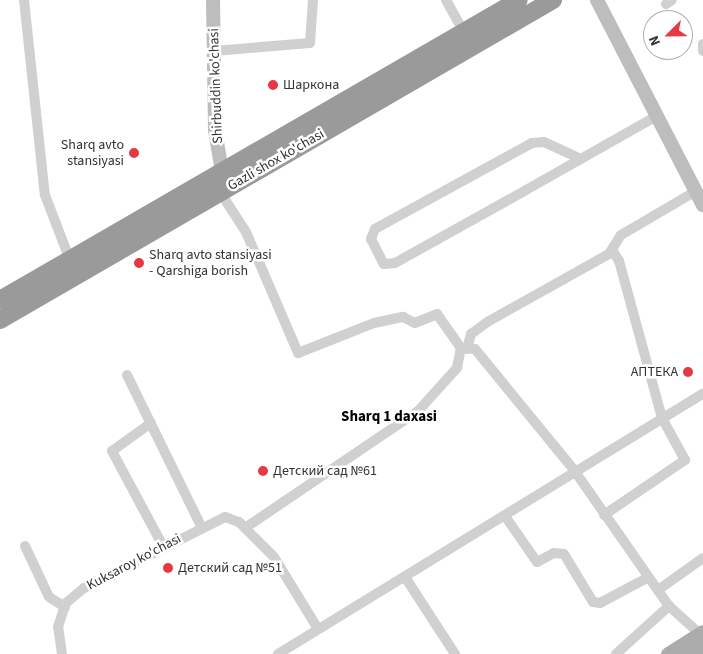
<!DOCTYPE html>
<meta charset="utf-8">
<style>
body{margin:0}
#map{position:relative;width:703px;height:654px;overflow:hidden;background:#fff;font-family:"Source Sans 3",sans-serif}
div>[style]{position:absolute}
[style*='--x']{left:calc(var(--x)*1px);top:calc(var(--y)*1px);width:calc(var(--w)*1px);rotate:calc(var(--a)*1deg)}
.street>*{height:10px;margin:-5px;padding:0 5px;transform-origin:5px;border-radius:5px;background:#d0d0d0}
.secondary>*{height:14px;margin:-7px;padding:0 7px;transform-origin:7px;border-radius:7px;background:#bdbdbd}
.primary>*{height:15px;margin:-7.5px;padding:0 7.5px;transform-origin:7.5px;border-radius:7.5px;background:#ababab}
.highway>*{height:18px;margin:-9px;padding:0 9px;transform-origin:9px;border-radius:9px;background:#9a9a9a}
.dots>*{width:14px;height:14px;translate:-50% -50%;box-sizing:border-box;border:2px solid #fff;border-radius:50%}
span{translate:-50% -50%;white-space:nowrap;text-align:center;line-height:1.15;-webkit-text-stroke:5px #fff;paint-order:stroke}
.poi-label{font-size:14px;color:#333}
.left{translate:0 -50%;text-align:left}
.right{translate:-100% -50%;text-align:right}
.street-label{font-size:14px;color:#333}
.neighbourhood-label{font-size:15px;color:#000;font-weight:700}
.north{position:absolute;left:643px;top:10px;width:50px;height:50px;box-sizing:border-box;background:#fff;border:1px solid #adadad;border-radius:50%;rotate:247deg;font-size:14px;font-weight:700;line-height:20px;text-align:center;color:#333}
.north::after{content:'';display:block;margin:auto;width:18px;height:22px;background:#e63946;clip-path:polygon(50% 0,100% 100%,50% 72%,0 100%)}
</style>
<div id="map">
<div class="street">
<i style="--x:24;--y:0;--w:196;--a:83.9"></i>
<i style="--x:45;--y:195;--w:70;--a:69"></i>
<i style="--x:446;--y:0;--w:26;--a:61"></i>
<i style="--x:666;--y:4;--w:7;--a:-34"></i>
<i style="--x:703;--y:44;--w:7;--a:90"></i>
<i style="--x:214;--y:51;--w:96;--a:-4.8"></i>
<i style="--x:310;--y:43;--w:43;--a:-86"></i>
<i style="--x:581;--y:159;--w:41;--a:-155.3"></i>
<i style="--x:544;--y:142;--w:12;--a:175"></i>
<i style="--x:532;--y:143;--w:179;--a:151.3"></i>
<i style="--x:375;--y:229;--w:11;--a:112"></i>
<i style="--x:371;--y:239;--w:28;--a:63"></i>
<i style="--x:384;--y:264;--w:11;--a:-5"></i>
<i style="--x:395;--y:263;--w:150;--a:-29.1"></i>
<i style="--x:526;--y:190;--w:150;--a:-29.5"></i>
<i style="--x:220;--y:192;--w:48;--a:57"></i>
<i style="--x:246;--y:232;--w:132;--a:66.7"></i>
<i style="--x:298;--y:353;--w:82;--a:-21.5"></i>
<i style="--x:374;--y:323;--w:30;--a:-12"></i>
<i style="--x:403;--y:317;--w:13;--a:27"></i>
<i style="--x:415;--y:323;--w:24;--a:-22"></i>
<i style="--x:437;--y:314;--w:42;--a:54.8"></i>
<i style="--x:461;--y:348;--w:14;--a:4"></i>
<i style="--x:475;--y:349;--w:156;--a:50.7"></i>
<i style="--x:574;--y:470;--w:166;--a:55.1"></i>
<i style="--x:669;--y:606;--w:42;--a:42.1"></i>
<i style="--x:467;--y:349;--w:16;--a:-75"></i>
<i style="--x:471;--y:334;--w:22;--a:-36"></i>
<i style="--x:489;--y:321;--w:137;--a:-29.2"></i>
<i style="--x:609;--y:254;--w:22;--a:-58"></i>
<i style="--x:621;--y:235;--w:87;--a:-30.4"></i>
<i style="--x:127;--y:375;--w:168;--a:63.9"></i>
<i style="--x:151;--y:423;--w:48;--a:144.3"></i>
<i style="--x:112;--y:451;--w:108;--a:61.8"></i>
<i style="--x:604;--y:515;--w:98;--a:-34.2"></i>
<i style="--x:685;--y:460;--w:48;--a:-118.7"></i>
<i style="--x:662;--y:418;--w:163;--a:-105.3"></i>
<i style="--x:619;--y:261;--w:13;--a:-122"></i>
<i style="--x:505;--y:516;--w:56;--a:55.2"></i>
<i style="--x:537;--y:562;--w:19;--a:-28"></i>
<i style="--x:554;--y:553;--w:10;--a:6"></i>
<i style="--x:564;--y:554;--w:56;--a:58.9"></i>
<i style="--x:593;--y:602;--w:7;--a:8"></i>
<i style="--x:600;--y:603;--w:53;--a:-28"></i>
<i style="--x:245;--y:528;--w:210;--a:-34.1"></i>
<i style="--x:419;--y:410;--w:57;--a:-47.9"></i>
<i style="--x:457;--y:368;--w:20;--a:-79"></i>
<i style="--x:25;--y:546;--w:56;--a:64.8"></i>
<i style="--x:49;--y:597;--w:19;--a:32"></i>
<i style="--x:405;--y:577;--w:92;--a:57"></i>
<i style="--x:658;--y:590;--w:55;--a:-35.4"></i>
<i style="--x:62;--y:654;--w:27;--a:-98"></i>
<i style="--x:58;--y:627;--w:25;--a:-72"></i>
<i style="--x:66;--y:603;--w:23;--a:-40"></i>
<i style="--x:84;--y:588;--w:158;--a:-26.7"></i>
<i style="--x:225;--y:517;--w:15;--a:20"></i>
<i style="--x:239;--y:522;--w:49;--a:45"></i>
<i style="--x:274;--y:557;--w:84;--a:58.6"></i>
<i style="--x:278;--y:654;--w:498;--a:-31.5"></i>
<i style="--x:616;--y:654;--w:72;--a:-42.2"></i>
</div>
<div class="secondary">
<i style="--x:213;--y:0;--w:130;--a:89.1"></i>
<i style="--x:215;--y:130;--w:43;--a:80.5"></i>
<i style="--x:597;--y:0;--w:231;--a:62.7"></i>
</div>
<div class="primary">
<i style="--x:668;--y:654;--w:41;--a:-32.2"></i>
<i style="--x:688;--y:654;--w:17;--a:-31"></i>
</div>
<div class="highway">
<i style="--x:0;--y:300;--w:599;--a:-30.03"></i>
<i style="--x:0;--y:320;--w:639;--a:-30.06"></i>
</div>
<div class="dots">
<i style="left:273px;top:85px;background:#e63946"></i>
<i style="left:134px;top:153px;background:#e63946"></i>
<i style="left:139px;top:263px;background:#e63946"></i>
<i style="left:688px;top:372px;background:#e63946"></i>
<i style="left:263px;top:471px;background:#e63946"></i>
<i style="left:168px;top:568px;background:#e63946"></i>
</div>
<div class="poi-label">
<span class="left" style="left:283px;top:85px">Шаркона</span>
<span class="right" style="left:124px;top:153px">Sharq avto<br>stansiyasi</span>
<span class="left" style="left:149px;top:263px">Sharq avto stansiyasi<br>- Qarshiga borish</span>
<span class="right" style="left:678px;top:372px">АПТЕКА</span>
<span class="left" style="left:273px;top:471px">Детский сад №61</span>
<span class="left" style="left:178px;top:568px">Детский сад №51</span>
</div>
<div class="street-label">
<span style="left:216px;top:86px;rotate:-92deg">Shirbuddin ko'chasi</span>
<span style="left:276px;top:160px;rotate:-30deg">Gazli shox ko'chasi</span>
<span style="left:134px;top:562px;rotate:-28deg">Kuksaroy ko'chasi</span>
</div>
<div class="neighbourhood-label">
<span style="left:389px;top:417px">Sharq 1 daxasi</span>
</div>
<div class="north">N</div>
</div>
